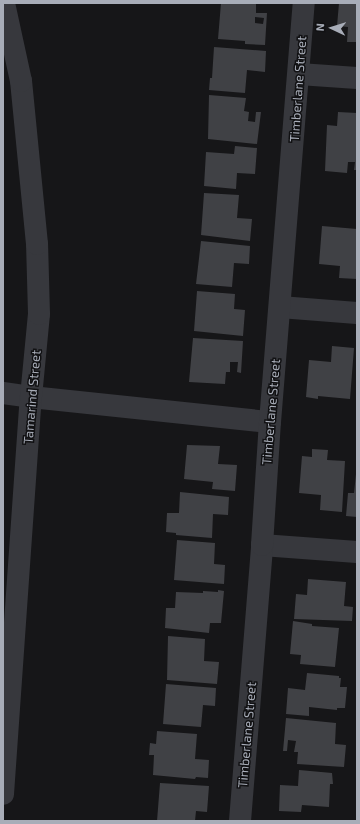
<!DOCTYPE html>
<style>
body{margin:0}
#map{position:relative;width:360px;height:824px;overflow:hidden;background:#161618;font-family:"Exo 2",sans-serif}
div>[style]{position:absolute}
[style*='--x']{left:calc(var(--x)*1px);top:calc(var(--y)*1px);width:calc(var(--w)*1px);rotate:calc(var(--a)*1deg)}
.building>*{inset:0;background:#404145}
.minor>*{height:22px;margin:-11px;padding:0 11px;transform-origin:11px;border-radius:11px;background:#37383d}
span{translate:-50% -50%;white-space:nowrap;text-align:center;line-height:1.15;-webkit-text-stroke:3px #111113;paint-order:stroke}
.street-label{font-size:13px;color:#a8adb8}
.frame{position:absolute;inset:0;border:4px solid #a8adb8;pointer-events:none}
.north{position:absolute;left:312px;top:8px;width:40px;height:40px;-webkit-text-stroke:3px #111113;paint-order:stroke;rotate:274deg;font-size:11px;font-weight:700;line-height:16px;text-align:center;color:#a8adb8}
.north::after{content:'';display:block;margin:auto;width:14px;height:18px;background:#a8adb8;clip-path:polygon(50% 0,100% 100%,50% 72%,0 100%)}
</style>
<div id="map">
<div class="building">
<i style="clip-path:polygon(evenodd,221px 3px,256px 3px,256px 13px,267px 13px,265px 45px,245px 44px,245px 41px,218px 39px,221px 3px,255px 17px,264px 18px,263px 24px,255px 23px,255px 17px)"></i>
<i style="clip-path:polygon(339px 3px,357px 3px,357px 42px,347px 42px,348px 27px,337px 26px)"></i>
<i style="clip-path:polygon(214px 47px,266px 51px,265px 72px,247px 70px,245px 93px,209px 90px,210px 78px,212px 78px)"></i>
<i style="clip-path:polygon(209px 95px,246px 98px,244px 111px,249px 112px,248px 121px,255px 122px,256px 112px,261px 112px,257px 144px,208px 139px)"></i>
<i style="clip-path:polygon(338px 112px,357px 113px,357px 170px,354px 170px,355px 162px,348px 162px,347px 173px,325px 171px,327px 125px,337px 126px)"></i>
<i style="clip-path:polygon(235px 146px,257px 148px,255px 174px,237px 173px,236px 189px,204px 186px,206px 152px,234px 154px)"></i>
<i style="clip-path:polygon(204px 193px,239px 195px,237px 218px,252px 219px,250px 241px,201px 235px)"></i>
<i style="clip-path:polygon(322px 226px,357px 229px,357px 279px,339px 278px,340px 266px,319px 264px)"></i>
<i style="clip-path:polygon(201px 241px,250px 246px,249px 264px,234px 263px,232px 287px,196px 284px)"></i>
<i style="clip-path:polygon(197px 291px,235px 294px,234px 309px,245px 310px,243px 336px,194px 331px)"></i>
<i style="clip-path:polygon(193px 338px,243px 341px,241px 373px,237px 372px,238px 362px,230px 362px,230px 372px,226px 372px,225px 384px,189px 382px)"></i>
<i style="clip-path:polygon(332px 346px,354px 348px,350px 399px,318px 396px,318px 399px,306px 397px,309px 360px,331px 362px)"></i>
<i style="clip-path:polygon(187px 445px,220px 446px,218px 464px,237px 465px,235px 491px,212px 489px,213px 482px,184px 479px)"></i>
<i style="clip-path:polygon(312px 449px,328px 450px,327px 460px,345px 461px,342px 512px,320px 510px,321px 495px,299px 493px,302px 456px,312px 457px)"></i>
<i style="clip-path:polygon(356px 474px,357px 517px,346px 516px,348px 493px,354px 493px)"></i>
<i style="clip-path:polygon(180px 492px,229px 497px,228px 515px,213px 514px,212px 538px,176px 535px,176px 533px,166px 532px,167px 513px,179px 513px)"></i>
<i style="clip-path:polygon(177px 540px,215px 543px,214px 564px,225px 565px,224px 584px,174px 580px)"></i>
<i style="clip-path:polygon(308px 579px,346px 582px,344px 606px,353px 607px,352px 621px,294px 619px,296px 594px,307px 595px)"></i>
<i style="clip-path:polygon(218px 590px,224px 591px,221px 623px,210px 623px,209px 633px,165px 628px,166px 608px,175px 608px,176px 592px,203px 593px,203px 591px,218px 592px)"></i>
<i style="clip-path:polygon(293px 621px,312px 624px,312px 626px,339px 628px,335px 667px,300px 664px,301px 655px,290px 654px)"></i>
<i style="clip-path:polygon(168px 636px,205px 639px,204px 661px,219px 662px,217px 684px,167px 680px)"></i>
<i style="clip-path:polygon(307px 673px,339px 676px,339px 678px,341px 678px,340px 687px,347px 687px,345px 708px,337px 708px,337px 710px,309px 707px,309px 716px,286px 714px,288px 688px,305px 690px)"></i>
<i style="clip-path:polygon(166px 684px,216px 688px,215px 706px,203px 705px,201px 727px,163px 724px)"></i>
<i style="clip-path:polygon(286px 718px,336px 723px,335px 744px,346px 745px,344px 767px,297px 764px,298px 752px,294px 752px,296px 741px,288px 740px,287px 751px,283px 751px)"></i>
<i style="clip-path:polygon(157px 731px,197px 734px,195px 759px,209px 760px,208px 778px,196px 777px,195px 779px,153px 775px,154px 755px,149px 755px,150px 743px,156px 744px)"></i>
<i style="clip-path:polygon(299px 770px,332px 773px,333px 784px,330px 784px,329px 807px,302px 805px,301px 812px,279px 811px,280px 785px,298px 786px)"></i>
<i style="clip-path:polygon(160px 783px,209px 786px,207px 812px,196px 811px,195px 821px,157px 821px)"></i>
</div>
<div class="minor">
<i style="--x:299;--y:74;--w:58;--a:3.9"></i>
<i style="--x:280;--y:307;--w:77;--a:4.5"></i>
<i style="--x:3;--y:393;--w:28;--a:8"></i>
<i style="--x:31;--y:397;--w:240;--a:6"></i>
<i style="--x:262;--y:545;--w:95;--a:4.2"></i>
<i style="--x:3;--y:794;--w:398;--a:-86"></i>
<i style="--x:31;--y:397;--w:83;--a:-84.5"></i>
<i style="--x:39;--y:314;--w:70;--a:-91.6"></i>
<i style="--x:37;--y:244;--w:164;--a:-95.6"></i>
<i style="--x:21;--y:81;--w:80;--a:-102.3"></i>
<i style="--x:240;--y:821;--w:277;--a:-85.4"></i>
<i style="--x:262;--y:545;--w:123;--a:-86.3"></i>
<i style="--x:270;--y:422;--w:420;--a:-85.4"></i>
</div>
<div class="street-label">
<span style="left:298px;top:89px;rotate:-86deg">Timberlane Street</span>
<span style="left:32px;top:397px;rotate:-85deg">Tamarind Street</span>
<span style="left:271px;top:412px;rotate:-85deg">Timberlane Street</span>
<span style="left:247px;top:735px;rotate:-85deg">Timberlane Street</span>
</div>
<div class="frame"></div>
<div class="north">N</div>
</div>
